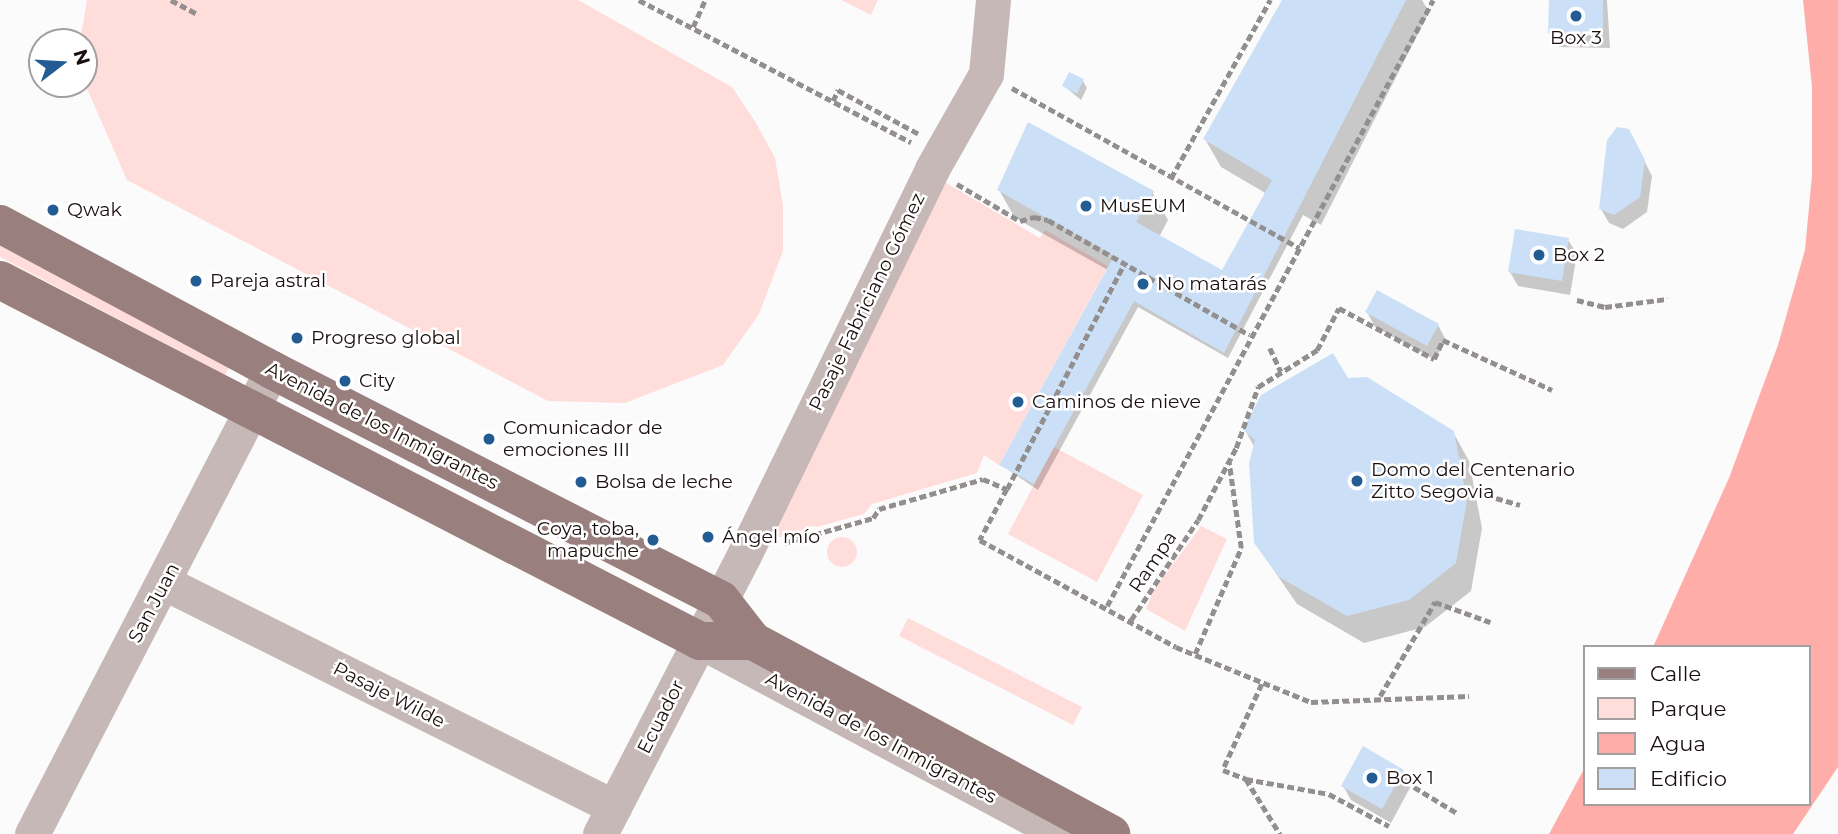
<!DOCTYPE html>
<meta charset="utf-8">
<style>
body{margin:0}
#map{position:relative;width:1838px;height:834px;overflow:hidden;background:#fbfbfb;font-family:Montserrat,sans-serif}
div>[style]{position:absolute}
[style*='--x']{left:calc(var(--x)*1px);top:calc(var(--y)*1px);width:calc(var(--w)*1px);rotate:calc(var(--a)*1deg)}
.green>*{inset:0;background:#ffdddb}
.round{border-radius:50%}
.water>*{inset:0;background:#feada9}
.shadow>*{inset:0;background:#0003}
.building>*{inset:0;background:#cbe0f7}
.path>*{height:4.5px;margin-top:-2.25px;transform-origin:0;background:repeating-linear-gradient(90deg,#948f8f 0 7px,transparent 0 10.5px)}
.minor>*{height:35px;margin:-17.5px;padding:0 17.5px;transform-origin:17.5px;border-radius:17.5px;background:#c6b8b6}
.major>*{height:38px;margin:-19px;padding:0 19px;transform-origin:19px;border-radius:19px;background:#997f7d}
.dots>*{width:19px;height:19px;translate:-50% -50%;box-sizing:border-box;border:4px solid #fff;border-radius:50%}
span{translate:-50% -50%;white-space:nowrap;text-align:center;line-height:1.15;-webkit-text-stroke:5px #fff;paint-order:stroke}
.poi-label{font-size:19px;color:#1a0e0e}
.left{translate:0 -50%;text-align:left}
.right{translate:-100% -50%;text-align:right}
.street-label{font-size:19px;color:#1a0e0e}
.legend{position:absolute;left:1583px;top:645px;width:228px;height:161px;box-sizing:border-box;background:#fff;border:2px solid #a39f9f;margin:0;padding:9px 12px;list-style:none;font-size:21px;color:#1a0e0e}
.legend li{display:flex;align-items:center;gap:14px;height:35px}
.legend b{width:35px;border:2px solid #a39f9f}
.north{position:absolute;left:28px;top:28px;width:70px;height:70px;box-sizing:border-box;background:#fff;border:2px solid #a39f9f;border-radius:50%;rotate:73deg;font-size:19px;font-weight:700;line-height:28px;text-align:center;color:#1a0e0e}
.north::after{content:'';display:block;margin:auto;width:24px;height:32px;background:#225c93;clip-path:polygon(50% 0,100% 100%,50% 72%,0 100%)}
</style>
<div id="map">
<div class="green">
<i style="clip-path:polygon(87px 0,578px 0,732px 87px,756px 123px,775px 158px,783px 205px,783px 251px,759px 314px,723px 365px,625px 403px,548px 401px,127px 180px,84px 82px,81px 36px)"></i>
<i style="clip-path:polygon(841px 0,878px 0,871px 15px)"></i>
<i style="clip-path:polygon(941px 180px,1040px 238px,1045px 230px,1108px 266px,999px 465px,984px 455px,977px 473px,872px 504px,864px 514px,762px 542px)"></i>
<i style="clip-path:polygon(0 243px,231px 364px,225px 375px,0 257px)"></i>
<i style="clip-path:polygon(1054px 447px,1143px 495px,1097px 582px,1008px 534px)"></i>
<i style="clip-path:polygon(1201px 526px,1227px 539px,1185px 631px,1146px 609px,1154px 590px)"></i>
<i class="round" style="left:827px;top:537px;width:30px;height:30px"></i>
<i style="clip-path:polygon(908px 618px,1082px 707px,1073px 725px,899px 636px)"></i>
</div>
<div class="water">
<i style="clip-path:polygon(1803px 0,1838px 0,1838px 767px,1793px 834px,1549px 834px,1584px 769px,1584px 804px,1808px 804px,1808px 647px,1653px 647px,1729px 478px,1778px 345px,1805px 250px,1812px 175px,1812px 87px)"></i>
</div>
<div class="shadow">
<i style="clip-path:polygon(1284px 0,1422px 0,1429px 12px,1321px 225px,1303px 215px,1228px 358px,1138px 307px,1038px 490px,1001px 465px,1108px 270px,1015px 218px,999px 190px,1152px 192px,1168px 220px,1159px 237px,1223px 273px,1267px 194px,1221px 167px,1205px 139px)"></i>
<i style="clip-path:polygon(1550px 0,1607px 0,1610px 48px,1559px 47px,1550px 32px)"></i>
<i style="clip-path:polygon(1083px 81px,1087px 88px,1081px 100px,1064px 86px)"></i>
<i style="clip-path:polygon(1636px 145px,1652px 176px,1647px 212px,1623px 229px,1609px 223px,1601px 209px)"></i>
<i style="clip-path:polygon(1568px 240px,1577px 254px,1570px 295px,1518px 286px,1510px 272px)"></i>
<i style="clip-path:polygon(1367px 312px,1438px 325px,1446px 340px,1435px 360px,1375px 327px)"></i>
<i style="clip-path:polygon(1347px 380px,1453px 432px,1469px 461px,1482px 528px,1471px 591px,1425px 627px,1364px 643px,1297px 604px,1255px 543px,1255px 448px,1245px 430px)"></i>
<i style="clip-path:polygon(1403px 771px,1411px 786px,1391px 823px,1351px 800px,1343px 786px)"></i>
</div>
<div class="building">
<i style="clip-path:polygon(1282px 0,1406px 0,1224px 353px,1134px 301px,1034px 484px,999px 465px,1114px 256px,997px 190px,1028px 122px,1154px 191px,1136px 222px,1222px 270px,1272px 180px,1203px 139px)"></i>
<i style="clip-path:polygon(1549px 0,1603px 0,1603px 33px,1548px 33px)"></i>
<i style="clip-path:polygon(1069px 72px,1084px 79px,1077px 94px,1062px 86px)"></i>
<i style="clip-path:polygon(1617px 127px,1629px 129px,1645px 160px,1640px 197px,1614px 215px,1599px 209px,1607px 140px)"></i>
<i style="clip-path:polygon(1515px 229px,1569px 238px,1562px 281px,1508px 272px)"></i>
<i style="clip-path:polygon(1377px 290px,1439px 324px,1427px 346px,1365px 312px)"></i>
<i style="clip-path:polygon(1333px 353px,1348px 378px,1367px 377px,1454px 431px,1467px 500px,1456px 563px,1409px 600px,1347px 616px,1279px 577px,1254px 543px,1249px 463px,1255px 440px,1243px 430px,1261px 395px)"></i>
<i style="clip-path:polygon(1363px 746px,1404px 770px,1382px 809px,1341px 786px)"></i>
</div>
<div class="path">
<i style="--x:171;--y:0;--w:30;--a:28"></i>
<i style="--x:639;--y:0;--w:307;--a:27.6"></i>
<i style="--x:693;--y:27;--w:30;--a:-66"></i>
<i style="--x:1012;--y:88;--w:329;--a:29.1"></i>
<i style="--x:833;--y:101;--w:12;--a:-66"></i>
<i style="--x:838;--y:90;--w:92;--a:28.5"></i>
<i style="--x:1171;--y:178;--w:204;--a:-60.9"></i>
<i style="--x:957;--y:184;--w:73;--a:30.4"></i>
<i style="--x:1020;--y:221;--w:15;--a:-16"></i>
<i style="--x:1034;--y:217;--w:14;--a:12"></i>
<i style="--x:1048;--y:220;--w:232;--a:29.7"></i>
<i style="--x:1577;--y:300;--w:29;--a:14"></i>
<i style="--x:1605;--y:307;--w:63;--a:-7.4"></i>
<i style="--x:1270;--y:348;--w:26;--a:65"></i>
<i style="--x:1007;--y:489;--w:254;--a:-62.5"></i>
<i style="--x:1496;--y:498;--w:25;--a:16"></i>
<i style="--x:784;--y:543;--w:92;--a:-15.7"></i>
<i style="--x:873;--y:518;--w:11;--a:-56"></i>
<i style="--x:879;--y:509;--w:108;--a:-16.1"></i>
<i style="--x:983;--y:479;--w:26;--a:23"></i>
<i style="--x:1007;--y:489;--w:58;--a:117.9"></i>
<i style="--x:980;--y:540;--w:223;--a:28.6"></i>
<i style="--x:1176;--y:647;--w:146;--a:22.2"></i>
<i style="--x:1311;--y:702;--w:158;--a:-2.2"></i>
<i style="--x:1107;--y:606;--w:688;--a:-61.72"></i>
<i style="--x:1131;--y:620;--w:120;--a:-56.2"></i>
<i style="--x:1198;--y:520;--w:81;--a:-62.2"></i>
<i style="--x:1236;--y:448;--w:65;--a:-70.2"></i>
<i style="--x:1258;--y:387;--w:70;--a:-32.1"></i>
<i style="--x:1317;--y:350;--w:47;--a:-62.4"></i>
<i style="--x:1339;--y:308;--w:108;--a:28.2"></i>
<i style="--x:1434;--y:359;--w:21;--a:-65"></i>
<i style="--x:1443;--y:340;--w:120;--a:24.6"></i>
<i style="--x:1195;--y:654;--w:116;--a:-66.5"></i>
<i style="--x:1241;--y:548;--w:86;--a:-98"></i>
<i style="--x:1262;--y:684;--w:94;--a:114.4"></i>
<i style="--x:1223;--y:770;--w:25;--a:21"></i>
<i style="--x:1246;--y:779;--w:84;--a:10.2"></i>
<i style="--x:1329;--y:794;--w:68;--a:28.1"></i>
<i style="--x:1380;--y:696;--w:109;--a:-59.7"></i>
<i style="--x:1435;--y:602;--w:59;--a:20"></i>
<i style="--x:1246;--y:779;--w:65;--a:58.3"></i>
<i style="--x:1414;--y:787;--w:50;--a:31.2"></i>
</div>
<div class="minor">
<i style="--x:165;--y:583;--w:502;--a:26.51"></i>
<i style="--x:700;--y:641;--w:410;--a:28.1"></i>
<i style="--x:32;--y:834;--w:522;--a:-62.65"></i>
<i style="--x:600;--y:834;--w:314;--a:-62.7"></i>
<i style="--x:744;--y:555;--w:429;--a:-64"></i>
<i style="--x:932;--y:169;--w:109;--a:-60.4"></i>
<i style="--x:986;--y:74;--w:74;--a:-84.6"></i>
</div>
<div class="major">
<i style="--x:0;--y:224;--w:309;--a:28.2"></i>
<i style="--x:272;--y:370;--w:504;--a:27.12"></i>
<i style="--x:721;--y:600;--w:52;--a:52"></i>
<i style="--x:753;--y:641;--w:407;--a:28.3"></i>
<i style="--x:0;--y:280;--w:788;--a:27.28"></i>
<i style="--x:700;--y:641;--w:53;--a:0"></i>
</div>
<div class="dots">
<i style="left:1576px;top:16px;background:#225c93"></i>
<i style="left:1086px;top:206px;background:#225c93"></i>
<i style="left:53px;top:210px;background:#225c93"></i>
<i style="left:1539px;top:255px;background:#225c93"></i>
<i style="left:196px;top:281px;background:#225c93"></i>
<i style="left:1143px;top:284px;background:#225c93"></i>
<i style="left:297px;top:338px;background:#225c93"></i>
<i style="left:345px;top:381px;background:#225c93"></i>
<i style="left:1018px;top:402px;background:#225c93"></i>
<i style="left:489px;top:439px;background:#225c93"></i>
<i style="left:1357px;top:481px;background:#225c93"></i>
<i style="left:581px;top:482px;background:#225c93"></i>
<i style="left:708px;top:537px;background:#225c93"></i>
<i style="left:653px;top:540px;background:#225c93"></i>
<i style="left:1372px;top:778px;background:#225c93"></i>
</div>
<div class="poi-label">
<span style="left:1576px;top:38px">Box 3</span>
<span class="left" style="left:1100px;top:206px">MusEUM</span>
<span class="left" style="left:67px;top:210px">Qwak</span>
<span class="left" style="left:1553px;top:255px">Box 2</span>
<span class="left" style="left:210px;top:281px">Pareja astral</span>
<span class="left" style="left:1157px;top:284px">No matarás</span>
<span class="left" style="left:311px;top:338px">Progreso global</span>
<span class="left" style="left:359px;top:381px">City</span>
<span class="left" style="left:1032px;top:402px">Caminos de nieve</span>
<span class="left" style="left:503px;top:439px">Comunicador de<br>emociones III</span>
<span class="left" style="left:1371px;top:481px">Domo del Centenario<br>Zitto Segovia</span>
<span class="left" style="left:595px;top:482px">Bolsa de leche</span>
<span class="right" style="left:639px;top:540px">Coya, toba,<br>mapuche</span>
<span class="left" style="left:722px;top:537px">Ángel mío</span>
<span class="left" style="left:1386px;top:778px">Box 1</span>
</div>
<div class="street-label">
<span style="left:867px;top:302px;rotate:-64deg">Pasaje Fabriciano Gómez</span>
<span style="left:382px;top:426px;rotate:27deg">Avenida de los Inmigrantes</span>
<span style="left:1153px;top:562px;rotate:-56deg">Rampa</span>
<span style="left:154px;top:603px;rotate:-62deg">San Juan</span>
<span style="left:389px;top:695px;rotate:27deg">Pasaje Wilde</span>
<span style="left:661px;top:717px;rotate:-63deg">Ecuador</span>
<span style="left:881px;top:738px;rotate:28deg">Avenida de los Inmigrantes</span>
</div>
<ul class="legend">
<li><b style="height:9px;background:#997f7d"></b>Calle</li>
<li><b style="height:19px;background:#ffdddb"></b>Parque</li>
<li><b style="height:19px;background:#feada9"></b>Agua</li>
<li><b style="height:19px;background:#cbe0f7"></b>Edificio</li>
</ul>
<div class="north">N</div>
</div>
